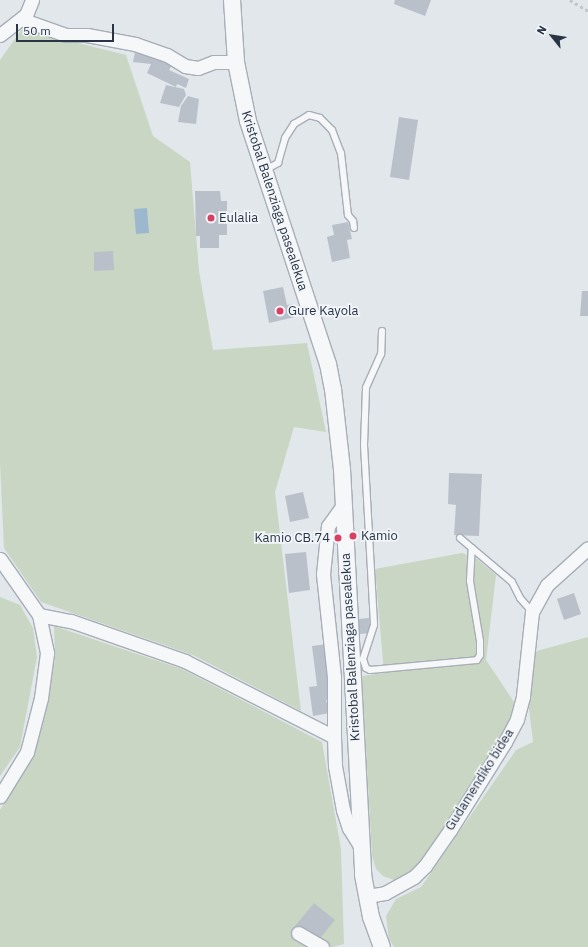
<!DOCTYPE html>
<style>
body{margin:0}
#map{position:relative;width:588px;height:947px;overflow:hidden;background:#e2e7ec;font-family:"IBM Plex Sans",sans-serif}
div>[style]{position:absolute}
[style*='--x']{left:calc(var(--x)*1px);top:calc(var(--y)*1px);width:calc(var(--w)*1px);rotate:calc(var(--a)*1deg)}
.green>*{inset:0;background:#c9d6c3}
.water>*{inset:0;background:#9bb8ce}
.building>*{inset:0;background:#b9c0ca}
.path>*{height:2.5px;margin-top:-1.25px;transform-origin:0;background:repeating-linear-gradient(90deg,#c1c5ca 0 3px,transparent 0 6px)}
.roads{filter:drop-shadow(1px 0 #a7aeb7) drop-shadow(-1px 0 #a7aeb7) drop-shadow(0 1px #a7aeb7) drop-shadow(0 -1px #a7aeb7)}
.service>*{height:6px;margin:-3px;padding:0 3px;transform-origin:3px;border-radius:3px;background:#f6f7f9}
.minor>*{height:13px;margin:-6.5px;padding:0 6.5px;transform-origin:6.5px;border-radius:6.5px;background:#f6f7f9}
.tertiary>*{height:16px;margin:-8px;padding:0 8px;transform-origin:8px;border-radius:8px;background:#f6f7f9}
.dots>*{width:11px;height:11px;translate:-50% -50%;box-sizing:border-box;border:2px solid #f2f5f9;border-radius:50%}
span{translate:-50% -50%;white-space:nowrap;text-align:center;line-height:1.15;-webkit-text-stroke:3.5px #f2f5f9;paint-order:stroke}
.street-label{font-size:13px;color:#293545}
.poi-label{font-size:13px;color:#293545}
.left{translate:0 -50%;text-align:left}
.right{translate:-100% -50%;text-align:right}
.north{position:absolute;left:532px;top:16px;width:40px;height:40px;-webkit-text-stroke:3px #f2f5f9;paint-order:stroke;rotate:300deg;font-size:11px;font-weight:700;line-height:16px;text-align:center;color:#293545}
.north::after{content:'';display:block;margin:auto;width:14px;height:18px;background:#293545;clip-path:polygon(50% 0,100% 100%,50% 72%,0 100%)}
.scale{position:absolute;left:16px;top:24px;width:98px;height:18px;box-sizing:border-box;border:2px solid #293545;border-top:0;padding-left:5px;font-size:12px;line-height:14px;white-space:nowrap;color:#293545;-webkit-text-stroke:3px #f2f5f9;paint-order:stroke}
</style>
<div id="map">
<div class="green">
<i style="clip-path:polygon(22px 29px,126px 55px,153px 136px,190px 162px,199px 271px,213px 350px,307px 343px,326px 432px,294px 427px,275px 492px,301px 711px,193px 655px,41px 602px,4px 548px,0 463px,0 60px)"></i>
<i style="clip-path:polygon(462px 553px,477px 559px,496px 575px,486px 660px,514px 702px,510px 719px,498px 744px,423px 859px,403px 878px,394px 880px,383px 876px,376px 869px,372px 856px,362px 676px,384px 673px,375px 569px)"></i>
<i style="clip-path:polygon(0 597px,20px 605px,33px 628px,37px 657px,20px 747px,0 776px)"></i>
<i style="clip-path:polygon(54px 626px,182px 669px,322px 742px,341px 849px,344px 944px,333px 947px,0 947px,0 810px,33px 754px,55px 659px)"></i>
<i style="clip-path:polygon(588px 637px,588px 947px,394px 947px,389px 939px,386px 916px,396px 899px,421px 887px,516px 750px,533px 742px,528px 701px,533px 652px)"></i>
</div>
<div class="water">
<i style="clip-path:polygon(147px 208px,149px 233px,136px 234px,134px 209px)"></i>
</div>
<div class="building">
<i style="clip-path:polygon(395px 0,431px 0,425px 16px,394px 4px)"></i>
<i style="clip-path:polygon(135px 52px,145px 52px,173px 63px,169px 70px,189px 79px,186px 88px,177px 84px,176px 87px,147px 73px,151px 64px,133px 62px)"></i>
<i style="clip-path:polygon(166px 85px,184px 89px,186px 95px,179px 107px,160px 103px)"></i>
<i style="clip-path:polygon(188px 96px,199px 99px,196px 124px,178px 122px,181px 106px)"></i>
<i style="clip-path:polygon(399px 117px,418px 120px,409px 180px,390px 177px)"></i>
<i style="clip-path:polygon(195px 191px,220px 191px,221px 201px,227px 201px,227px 235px,219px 235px,219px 248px,200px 248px,200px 236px,196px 236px)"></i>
<i style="clip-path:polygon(348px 222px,352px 239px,347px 240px,350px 258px,332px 262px,327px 237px,334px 235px,332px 225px)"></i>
<i style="clip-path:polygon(113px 251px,114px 270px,94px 271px,94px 252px)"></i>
<i style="clip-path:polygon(283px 287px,287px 305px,292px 304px,295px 317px,269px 323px,263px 291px)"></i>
<i style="clip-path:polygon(582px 291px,588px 291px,588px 316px,580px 316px)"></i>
<i style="clip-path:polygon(449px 473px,482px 474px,479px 536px,454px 535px,456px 505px,448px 504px)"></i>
<i style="clip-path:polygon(303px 492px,309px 518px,290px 522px,285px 496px)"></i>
<i style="clip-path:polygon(306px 552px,310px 590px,289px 593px,285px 554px)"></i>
<i style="clip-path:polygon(574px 593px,581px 614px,564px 620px,557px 599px)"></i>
<i style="clip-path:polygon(369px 618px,371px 633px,360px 634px,358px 619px)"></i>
<i style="clip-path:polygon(328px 644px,332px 699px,326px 700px,330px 713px,313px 716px,309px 687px,317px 686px,312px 646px)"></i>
<i style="clip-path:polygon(314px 903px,335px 920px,316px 943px,295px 926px)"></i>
</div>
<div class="path">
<i style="--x:570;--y:0;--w:21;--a:31"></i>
</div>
<div class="roads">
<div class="service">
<i style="--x:265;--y:170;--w:15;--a:-28"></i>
<i style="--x:278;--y:163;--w:26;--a:-74"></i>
<i style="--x:285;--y:138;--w:17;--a:-57"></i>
<i style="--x:294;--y:124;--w:17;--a:-31"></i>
<i style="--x:309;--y:115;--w:11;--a:15"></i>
<i style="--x:320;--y:118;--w:17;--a:45"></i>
<i style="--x:332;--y:130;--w:25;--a:69"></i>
<i style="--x:341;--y:153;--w:62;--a:83.6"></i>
<i style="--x:348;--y:215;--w:8;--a:50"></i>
<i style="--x:353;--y:221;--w:7;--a:82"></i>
<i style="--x:382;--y:331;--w:23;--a:92"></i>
<i style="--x:381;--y:354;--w:37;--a:114"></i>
<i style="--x:366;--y:388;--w:57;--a:92"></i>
<i style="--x:364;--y:445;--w:180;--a:86.8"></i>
<i style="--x:374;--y:625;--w:36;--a:108"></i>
<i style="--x:363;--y:659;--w:9;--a:72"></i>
<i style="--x:366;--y:668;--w:4;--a:27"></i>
<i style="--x:370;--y:670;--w:107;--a:-5.3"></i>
<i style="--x:477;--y:660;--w:6;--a:-59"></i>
<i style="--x:480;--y:655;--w:14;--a:-90"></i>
<i style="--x:480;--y:641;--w:61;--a:-99.5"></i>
<i style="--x:470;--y:581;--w:33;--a:-87"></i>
<i style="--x:460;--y:538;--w:68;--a:40.2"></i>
<i style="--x:512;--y:582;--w:18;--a:63"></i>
<i style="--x:520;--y:598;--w:18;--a:49"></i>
</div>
<div class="minor">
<i style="--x:21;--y:19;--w:48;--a:19.6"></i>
<i style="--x:66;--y:35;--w:21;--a:0"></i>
<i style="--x:87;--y:35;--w:49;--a:10.6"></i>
<i style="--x:135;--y:44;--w:34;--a:19"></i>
<i style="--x:167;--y:55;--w:21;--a:31"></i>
<i style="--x:185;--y:66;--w:13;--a:9"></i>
<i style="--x:198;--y:68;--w:17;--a:-21"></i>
<i style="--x:214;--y:62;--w:22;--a:0"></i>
<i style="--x:0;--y:35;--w:33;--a:-38"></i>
<i style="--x:26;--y:15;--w:16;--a:-68"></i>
<i style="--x:0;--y:559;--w:68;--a:55.1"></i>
<i style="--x:39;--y:615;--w:39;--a:78"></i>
<i style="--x:47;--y:653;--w:45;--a:97.6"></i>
<i style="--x:41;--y:698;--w:56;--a:104.5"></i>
<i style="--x:27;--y:752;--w:52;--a:121.5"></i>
<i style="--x:39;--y:615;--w:33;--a:11"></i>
<i style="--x:71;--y:621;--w:121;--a:19.3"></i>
<i style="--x:185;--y:661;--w:167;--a:27"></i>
<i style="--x:334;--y:737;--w:60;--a:-90"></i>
<i style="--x:334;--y:677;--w:104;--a:-96.1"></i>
<i style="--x:323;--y:574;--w:48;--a:-84.1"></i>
<i style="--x:328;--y:526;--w:27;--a:-54"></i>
<i style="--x:334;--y:737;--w:29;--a:88"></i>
<i style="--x:335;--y:766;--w:45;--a:79.7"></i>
<i style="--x:343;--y:810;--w:19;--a:72"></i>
<i style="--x:349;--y:828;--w:25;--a:58"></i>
<i style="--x:367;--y:896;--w:18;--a:-9"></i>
<i style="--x:385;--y:893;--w:33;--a:-29"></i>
<i style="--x:414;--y:877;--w:16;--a:-45"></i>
<i style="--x:425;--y:866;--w:44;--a:-55.2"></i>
<i style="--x:450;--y:830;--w:104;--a:-58"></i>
<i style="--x:505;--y:742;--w:26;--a:-62"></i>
<i style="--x:517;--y:719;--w:24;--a:-75"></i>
<i style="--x:523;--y:696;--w:84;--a:-83.9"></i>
<i style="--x:532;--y:612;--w:31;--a:-61"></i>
<i style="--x:547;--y:585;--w:55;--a:-42.1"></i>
<i style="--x:298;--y:933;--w:28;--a:30"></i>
</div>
<div class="tertiary">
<i style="--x:232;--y:0;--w:62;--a:86.3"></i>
<i style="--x:236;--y:62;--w:60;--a:78.5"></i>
<i style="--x:248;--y:121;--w:256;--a:71.8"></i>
<i style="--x:328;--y:364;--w:25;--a:79"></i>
<i style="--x:333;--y:389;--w:81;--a:83.6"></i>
<i style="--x:342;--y:469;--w:407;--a:87"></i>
<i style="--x:363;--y:875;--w:43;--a:79.2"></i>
<i style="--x:371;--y:917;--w:32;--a:70"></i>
</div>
</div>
<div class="dots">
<i style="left:211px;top:218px;background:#d93f63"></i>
<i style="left:280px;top:311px;background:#d93f63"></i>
<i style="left:353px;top:536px;background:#d93f63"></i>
<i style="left:338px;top:538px;background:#d93f63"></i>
</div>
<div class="street-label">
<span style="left:274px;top:201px;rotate:72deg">Kristobal Balenziaga pasealekua</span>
<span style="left:351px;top:647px;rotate:-93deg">Kristobal Balenziaga pasealekua</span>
<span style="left:480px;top:780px;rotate:-58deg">Gudamendiko bidea</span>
</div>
<div class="poi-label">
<span class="left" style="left:219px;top:218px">Eulalia</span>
<span class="left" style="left:288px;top:311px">Gure Kayola</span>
<span class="left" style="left:361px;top:536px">Kamio</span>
<span class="right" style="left:330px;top:538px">Kamio CB.74</span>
</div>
<div class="north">N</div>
<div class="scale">50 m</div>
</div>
